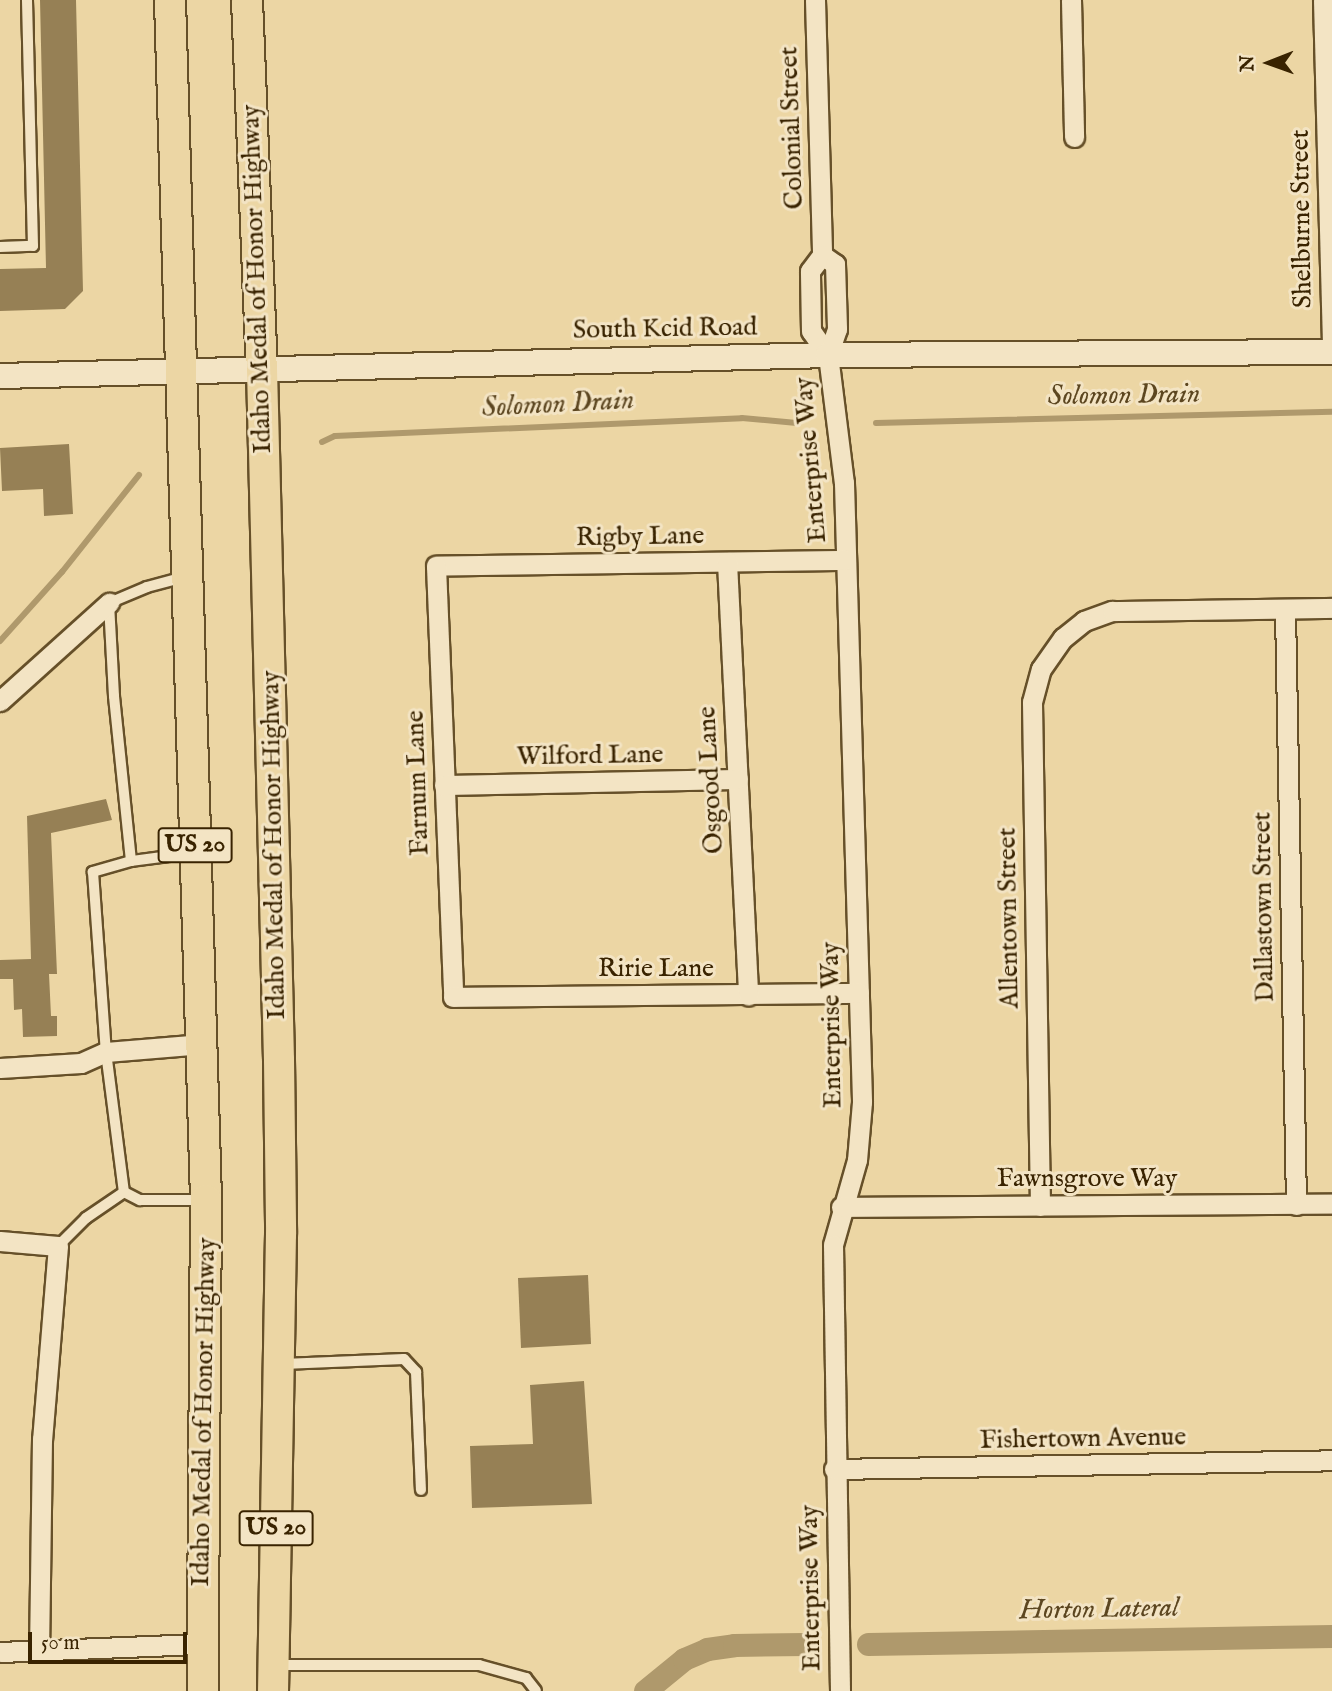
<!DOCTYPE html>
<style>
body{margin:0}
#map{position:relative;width:1332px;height:1691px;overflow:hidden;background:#ecd6a4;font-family:"IM FELL English",serif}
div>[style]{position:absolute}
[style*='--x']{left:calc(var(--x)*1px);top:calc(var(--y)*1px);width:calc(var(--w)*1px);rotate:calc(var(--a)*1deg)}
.stream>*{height:6px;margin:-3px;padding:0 3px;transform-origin:3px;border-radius:3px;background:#af996c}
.canal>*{height:23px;margin:-11.5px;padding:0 11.5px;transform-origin:11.5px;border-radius:11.5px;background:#af996c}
.building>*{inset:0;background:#968055}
.roads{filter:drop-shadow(2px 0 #665029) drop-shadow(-2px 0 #665029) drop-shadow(0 2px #665029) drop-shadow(0 -2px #665029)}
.service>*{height:10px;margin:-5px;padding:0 5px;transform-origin:5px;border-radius:5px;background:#f3e4c4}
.minor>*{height:19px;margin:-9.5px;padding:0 9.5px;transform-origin:9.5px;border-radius:9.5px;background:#f3e4c4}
.tertiary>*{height:24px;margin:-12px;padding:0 12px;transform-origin:12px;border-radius:12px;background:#f3e4c4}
.primary>*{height:30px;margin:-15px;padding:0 15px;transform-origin:15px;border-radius:15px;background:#ecd6a4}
span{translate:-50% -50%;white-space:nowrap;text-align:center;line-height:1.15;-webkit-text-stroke:6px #f3e4c4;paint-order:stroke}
.shield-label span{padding:2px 5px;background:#f3e4c4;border:2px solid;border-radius:5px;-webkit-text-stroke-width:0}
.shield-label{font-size:24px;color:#392300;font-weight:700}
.street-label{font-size:26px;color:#392300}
.water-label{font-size:28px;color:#5c4620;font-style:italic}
.north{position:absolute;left:1234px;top:28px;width:70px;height:70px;-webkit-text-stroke:5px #f3e4c4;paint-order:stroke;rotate:269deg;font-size:19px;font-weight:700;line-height:28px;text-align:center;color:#392300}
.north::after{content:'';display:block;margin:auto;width:24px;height:32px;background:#392300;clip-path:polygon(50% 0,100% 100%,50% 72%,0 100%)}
.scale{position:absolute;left:28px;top:1632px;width:159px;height:32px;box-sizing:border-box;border:4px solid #392300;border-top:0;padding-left:9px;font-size:21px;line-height:24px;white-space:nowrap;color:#392300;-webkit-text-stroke:5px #f3e4c4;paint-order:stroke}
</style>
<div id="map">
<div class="stream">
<i style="--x:876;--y:423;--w:456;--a:-1.4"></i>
<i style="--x:322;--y:442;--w:14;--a:-25"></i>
<i style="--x:335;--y:436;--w:407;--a:-2.5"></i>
<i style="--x:742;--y:418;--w:55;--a:5.2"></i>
<i style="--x:0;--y:641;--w:93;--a:-48.1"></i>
<i style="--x:62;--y:572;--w:124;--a:-51.6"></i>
</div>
<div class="canal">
<i style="--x:868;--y:1644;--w:464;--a:-1"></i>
<i style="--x:645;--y:1691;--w:50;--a:-39.4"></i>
<i style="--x:684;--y:1659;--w:25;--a:-23"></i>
<i style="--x:707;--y:1649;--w:27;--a:-8"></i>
<i style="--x:734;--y:1645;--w:71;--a:-0.8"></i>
</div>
<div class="building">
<i style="clip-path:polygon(40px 0,76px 0,83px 291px,65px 309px,0 311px,0 269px,46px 268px)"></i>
<i style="clip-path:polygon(69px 444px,73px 514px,44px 516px,43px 489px,2px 491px,0 448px)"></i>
<i style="clip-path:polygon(106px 799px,112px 820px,51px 833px,57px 974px,49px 974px,51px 1016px,57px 1016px,57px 1036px,23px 1037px,22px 1009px,14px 1010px,13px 979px,0 979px,0 960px,31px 959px,27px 816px)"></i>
<i style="clip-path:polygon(588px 1275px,591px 1344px,521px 1348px,518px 1278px)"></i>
<i style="clip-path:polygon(584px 1381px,592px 1504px,472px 1508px,470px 1446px,533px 1444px,530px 1385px)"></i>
</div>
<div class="roads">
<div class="service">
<i style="--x:0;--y:247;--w:33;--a:-2"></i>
<i style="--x:33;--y:246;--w:246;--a:-91.4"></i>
<i style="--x:192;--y:853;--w:62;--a:172.5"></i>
<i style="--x:131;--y:861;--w:40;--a:164"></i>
<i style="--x:93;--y:872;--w:180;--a:85.9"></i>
<i style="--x:106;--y:1052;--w:141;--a:82.7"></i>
<i style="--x:124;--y:1192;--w:18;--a:27"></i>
<i style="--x:140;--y:1200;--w:63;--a:0"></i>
<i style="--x:131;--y:861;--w:166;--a:-95.9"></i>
<i style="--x:114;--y:696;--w:93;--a:-93.1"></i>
<i style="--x:109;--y:603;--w:41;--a:-22.8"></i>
<i style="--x:147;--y:587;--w:38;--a:-15"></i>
<i style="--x:58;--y:1246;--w:40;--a:-45"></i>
<i style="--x:86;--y:1218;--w:46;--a:-34.4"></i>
<i style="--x:283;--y:1364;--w:121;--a:-2.4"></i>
<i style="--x:404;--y:1359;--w:18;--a:47"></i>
<i style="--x:416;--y:1372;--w:118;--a:87.6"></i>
<i style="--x:275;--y:1665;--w:204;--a:0"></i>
<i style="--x:479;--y:1665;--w:49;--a:15.5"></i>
<i style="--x:526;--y:1678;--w:16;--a:52"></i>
</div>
<div class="minor">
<i style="--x:815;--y:0;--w:255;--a:88.4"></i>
<i style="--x:1071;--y:0;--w:137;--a:88.7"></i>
<i style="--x:1323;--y:0;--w:352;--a:88.5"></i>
<i style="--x:828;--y:355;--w:29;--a:-125"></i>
<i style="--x:811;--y:331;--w:60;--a:-91"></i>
<i style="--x:810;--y:271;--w:20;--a:-53"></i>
<i style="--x:822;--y:255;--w:16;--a:35"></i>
<i style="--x:835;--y:264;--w:65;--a:88.2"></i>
<i style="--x:837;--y:329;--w:28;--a:109"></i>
<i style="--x:828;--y:355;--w:129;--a:82.9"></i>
<i style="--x:844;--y:483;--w:619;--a:88.33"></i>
<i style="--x:862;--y:1102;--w:58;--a:94.9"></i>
<i style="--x:857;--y:1160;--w:88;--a:105.8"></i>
<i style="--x:833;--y:1245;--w:446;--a:89.1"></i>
<i style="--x:846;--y:560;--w:410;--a:179.2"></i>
<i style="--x:436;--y:566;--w:431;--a:87.7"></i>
<i style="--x:453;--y:997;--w:406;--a:-0.6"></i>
<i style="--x:727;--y:562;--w:434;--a:87.2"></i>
<i style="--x:1285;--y:609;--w:596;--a:88.94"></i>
<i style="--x:0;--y:701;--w:147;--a:-42"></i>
<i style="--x:444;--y:785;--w:294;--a:-1.2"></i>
<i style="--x:0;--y:1068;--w:81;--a:-3.5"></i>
<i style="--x:81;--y:1063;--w:27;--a:-24"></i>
<i style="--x:106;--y:1052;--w:97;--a:-4.7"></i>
<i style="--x:1040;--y:1206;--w:504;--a:-90.91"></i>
<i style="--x:1032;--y:702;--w:34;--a:-75"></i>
<i style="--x:1041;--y:669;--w:38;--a:-55"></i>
<i style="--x:1063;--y:638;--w:27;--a:-39"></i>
<i style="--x:1084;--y:621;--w:30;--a:-20"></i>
<i style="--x:1112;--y:611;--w:220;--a:-0.8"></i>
<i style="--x:841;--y:1207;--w:491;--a:-0.4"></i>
<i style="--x:0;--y:1241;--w:58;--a:4.9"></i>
<i style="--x:58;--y:1246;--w:194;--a:94.7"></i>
<i style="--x:42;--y:1439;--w:211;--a:90.8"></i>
<i style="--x:834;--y:1469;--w:498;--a:-1"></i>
<i style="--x:0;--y:1652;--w:202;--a:-2.3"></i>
</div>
<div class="tertiary">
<i style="--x:0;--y:376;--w:828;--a:-1.45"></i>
<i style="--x:828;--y:355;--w:504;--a:-0.34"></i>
</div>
<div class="primary">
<i style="--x:170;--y:0;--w:1201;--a:88.28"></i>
<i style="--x:206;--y:1200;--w:491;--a:90.4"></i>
<i style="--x:247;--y:0;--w:369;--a:87.7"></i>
<i style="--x:262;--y:369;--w:691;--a:88.59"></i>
<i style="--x:279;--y:1060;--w:174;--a:89.3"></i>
<i style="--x:281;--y:1234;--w:457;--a:91"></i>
</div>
</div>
<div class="shield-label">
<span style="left:195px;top:845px">US 20</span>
<span style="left:276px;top:1528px">US 20</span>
</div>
<div class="street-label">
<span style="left:792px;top:128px;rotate:-92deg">Colonial Street</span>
<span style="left:1302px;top:219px;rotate:-91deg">Shelburne Street</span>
<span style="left:257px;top:279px;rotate:-92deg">Idaho Medal of Honor Highway</span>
<span style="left:665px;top:329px;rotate:-1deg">South Kcid Road</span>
<span style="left:811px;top:460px;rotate:-95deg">Enterprise Way</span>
<span style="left:640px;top:537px;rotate:-1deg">Rigby Lane</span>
<span style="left:590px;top:756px;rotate:-1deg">Wilford Lane</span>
<span style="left:711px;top:780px;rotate:-93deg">Osgood Lane</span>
<span style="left:418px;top:783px;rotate:-92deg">Farnum Lane</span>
<span style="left:274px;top:845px;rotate:-91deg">Idaho Medal of Honor Highway</span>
<span style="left:1264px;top:907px;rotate:-91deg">Dallastown Street</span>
<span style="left:1009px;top:918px;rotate:-91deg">Allentown Street</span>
<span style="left:656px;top:969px">Ririe Lane</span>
<span style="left:832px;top:1025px;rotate:-91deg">Enterprise Way</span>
<span style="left:1087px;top:1179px">Fawnsgrove Way</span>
<span style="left:204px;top:1412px;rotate:-89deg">Idaho Medal of Honor Highway</span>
<span style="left:1083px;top:1439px;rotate:-1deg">Fishertown Avenue</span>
<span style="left:811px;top:1588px;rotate:-91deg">Enterprise Way</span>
</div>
<div class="water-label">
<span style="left:1124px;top:396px;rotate:-1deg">Solomon Drain</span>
<span style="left:558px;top:405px;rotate:-3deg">Solomon Drain</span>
<span style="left:1099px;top:1610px;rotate:-1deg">Horton Lateral</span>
</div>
<div class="north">N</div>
<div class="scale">50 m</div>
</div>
